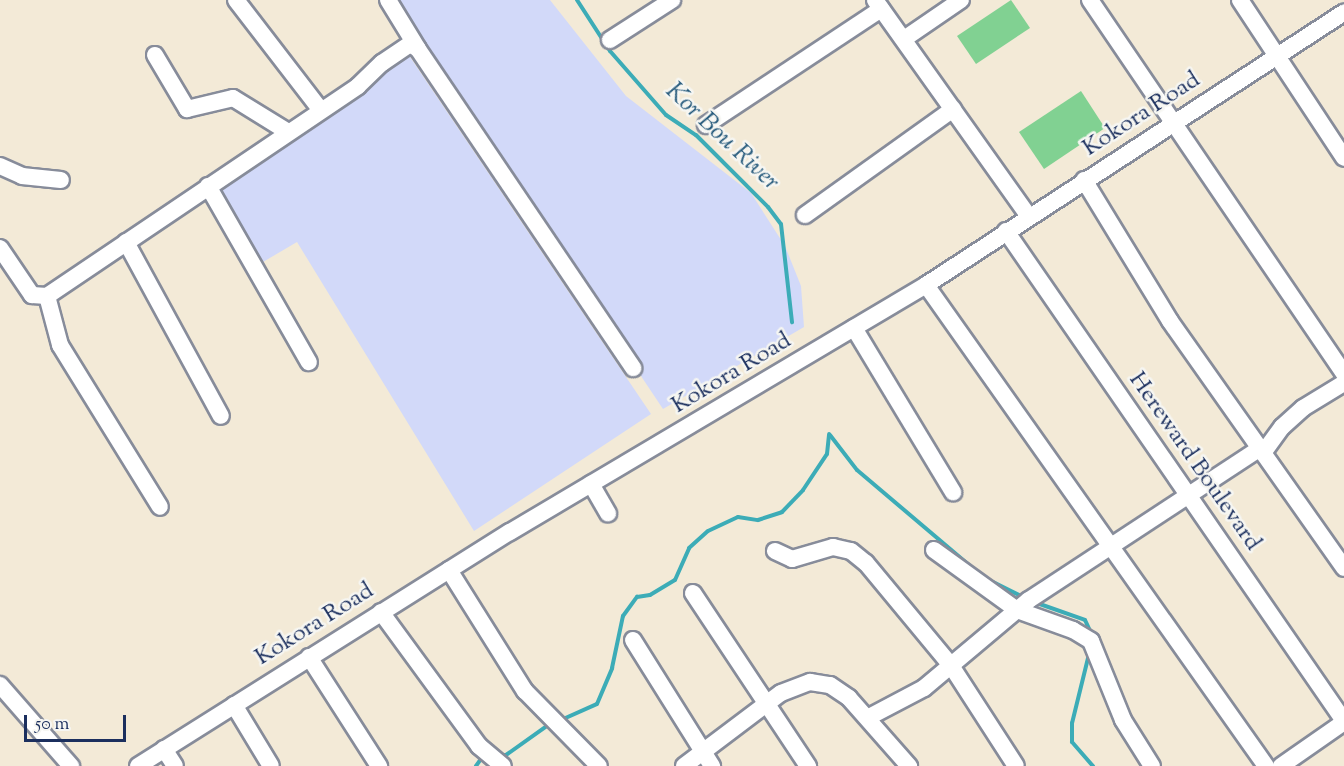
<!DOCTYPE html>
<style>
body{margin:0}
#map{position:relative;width:1344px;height:766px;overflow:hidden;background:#f3ead7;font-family:"Sorts Mill Goudy",serif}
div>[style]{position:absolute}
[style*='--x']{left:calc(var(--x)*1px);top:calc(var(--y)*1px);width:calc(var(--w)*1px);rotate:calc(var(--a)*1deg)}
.built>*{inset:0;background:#d2d9f9}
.green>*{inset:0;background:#81d192}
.stream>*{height:4px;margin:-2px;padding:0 2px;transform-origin:2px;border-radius:2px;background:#3cacb7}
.roads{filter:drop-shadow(2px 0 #878c9a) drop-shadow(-2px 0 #878c9a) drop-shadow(0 2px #878c9a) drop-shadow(0 -2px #878c9a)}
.minor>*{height:16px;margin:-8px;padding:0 8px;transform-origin:8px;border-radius:8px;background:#fff}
span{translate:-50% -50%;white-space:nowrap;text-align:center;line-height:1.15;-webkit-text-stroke:5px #f6f6f2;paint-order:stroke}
.street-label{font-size:24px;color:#1b2f5e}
.water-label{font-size:26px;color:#275b7d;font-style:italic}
.scale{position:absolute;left:24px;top:715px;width:102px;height:27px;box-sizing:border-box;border:3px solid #1b2f5e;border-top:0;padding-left:8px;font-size:18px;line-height:21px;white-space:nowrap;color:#1b2f5e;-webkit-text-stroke:4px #f6f6f2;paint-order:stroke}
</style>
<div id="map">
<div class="built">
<i style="clip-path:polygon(390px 0,550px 0,626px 96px,751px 193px,785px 246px,801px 286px,804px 327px,663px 409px)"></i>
<i style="clip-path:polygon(408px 54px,651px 414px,474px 531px,297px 242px,263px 262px,220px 192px)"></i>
</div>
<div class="green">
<i style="clip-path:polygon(1011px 0,1030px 28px,976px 64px,957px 36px)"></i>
<i style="clip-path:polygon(1081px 91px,1105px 128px,1044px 169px,1019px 132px)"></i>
</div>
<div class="stream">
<i style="--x:577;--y:0;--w:61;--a:57.1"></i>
<i style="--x:610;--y:51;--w:85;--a:48.8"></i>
<i style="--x:666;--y:115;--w:36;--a:34"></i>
<i style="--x:696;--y:135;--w:102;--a:45"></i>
<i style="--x:768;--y:207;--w:21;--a:53"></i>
<i style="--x:781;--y:224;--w:99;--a:83.6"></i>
<i style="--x:830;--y:435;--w:44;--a:52.4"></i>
<i style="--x:857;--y:470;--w:155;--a:40.3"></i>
<i style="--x:989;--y:580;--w:40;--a:26.6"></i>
<i style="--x:1034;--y:602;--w:54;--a:19.4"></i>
<i style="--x:1085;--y:620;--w:17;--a:65"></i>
<i style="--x:1089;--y:654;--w:71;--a:103.8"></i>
<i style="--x:1072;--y:723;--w:19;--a:90"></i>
<i style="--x:1072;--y:742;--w:32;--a:49"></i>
<i style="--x:561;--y:720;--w:39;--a:-24"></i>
<i style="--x:597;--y:704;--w:39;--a:-67"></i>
<i style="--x:612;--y:668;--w:53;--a:-78.1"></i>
<i style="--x:623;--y:616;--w:24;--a:-54"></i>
<i style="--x:637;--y:597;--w:13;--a:-9"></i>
<i style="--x:650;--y:595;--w:29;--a:-31"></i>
<i style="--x:675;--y:580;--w:35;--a:-66"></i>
<i style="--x:689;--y:548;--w:25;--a:-42"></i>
<i style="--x:708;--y:531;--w:33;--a:-25"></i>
<i style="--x:738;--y:517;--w:20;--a:9"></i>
<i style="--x:758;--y:520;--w:25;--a:-18"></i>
<i style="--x:782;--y:512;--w:30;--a:-46"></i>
<i style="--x:803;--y:490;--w:43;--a:-56.3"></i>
<i style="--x:827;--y:454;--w:20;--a:-84"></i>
<i style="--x:500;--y:755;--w:6;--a:0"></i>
<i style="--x:506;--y:755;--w:55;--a:-35.4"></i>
<i style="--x:476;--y:766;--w:12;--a:-55"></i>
</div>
<div class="roads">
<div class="minor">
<i style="--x:236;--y:0;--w:138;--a:52.4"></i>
<i style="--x:388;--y:0;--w:57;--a:58.5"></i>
<i style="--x:875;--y:0;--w:264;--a:54.6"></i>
<i style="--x:1090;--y:0;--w:452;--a:55.8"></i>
<i style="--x:1240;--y:0;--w:189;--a:56.6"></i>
<i style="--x:904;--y:39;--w:69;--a:-34.4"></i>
<i style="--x:610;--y:40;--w:74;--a:-32.8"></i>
<i style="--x:155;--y:55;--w:63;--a:59.3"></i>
<i style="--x:187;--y:109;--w:47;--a:-13.4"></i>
<i style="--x:233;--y:98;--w:65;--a:31.7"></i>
<i style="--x:706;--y:125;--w:210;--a:-33.5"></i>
<i style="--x:0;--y:166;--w:24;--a:24"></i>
<i style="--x:22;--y:176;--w:39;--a:6"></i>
<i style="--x:1084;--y:180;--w:165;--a:58.6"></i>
<i style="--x:1170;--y:321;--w:302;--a:54.8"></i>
<i style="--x:208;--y:186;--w:203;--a:60.2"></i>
<i style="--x:805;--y:215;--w:182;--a:-35.6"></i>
<i style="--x:1006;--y:231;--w:595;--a:55.4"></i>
<i style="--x:126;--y:242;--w:198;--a:61.4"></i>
<i style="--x:0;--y:248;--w:57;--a:55.8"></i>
<i style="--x:32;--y:295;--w:15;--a:4"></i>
<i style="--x:47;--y:296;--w:375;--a:-34"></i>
<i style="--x:358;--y:86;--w:33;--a:-44"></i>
<i style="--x:382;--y:63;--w:34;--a:-34"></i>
<i style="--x:410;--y:44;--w:9;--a:32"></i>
<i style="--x:418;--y:49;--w:385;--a:56"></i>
<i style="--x:926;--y:285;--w:589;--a:54.75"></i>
<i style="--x:47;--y:296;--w:51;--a:75.1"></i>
<i style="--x:60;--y:345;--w:190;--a:58.3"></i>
<i style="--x:854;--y:328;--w:192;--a:58.9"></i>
<i style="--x:1263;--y:453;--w:32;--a:-54"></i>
<i style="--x:1282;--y:427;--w:28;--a:-42"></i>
<i style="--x:1303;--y:408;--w:48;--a:-31.4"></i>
<i style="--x:591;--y:484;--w:34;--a:60"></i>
<i style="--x:934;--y:550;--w:102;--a:35.9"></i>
<i style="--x:1017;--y:610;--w:59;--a:19.7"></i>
<i style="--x:1073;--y:630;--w:21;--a:31"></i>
<i style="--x:1091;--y:641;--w:85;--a:67.9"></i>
<i style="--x:1123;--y:720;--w:54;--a:57.8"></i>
<i style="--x:775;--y:551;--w:19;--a:25"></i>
<i style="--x:792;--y:559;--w:43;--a:-16.3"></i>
<i style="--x:833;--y:547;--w:18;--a:13"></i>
<i style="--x:851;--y:551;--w:19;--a:39"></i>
<i style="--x:866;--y:563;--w:131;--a:50.3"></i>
<i style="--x:950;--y:664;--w:121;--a:57.1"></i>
<i style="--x:449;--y:570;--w:143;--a:57.9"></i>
<i style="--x:525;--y:691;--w:105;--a:45.4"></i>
<i style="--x:693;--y:593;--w:208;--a:56.4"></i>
<i style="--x:381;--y:612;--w:166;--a:53.8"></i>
<i style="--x:479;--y:746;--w:31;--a:40"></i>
<i style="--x:633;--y:640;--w:149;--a:57.9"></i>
<i style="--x:309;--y:657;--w:130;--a:57.3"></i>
<i style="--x:0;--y:685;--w:108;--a:48.8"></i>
<i style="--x:234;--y:705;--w:71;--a:58.8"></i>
<i style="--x:869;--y:717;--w:62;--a:-27.8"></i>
<i style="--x:924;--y:688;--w:137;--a:-40"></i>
<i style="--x:1029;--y:600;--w:275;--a:-33.3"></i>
<i style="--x:164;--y:749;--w:20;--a:57"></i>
<i style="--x:138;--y:766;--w:439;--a:-32.2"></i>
<i style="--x:510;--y:532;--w:484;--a:-30.7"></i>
<i style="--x:926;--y:285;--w:499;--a:-33.1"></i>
<i style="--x:684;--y:766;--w:121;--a:-37"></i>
<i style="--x:781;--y:693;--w:31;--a:-21"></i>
<i style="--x:810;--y:682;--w:20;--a:9"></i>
<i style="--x:830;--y:685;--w:23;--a:34"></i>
<i style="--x:849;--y:698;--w:91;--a:48.6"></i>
<i style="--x:1281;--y:766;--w:77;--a:-34.9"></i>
</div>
</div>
<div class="street-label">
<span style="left:1142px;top:115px;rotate:-33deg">Kokora Road</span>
<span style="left:732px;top:374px;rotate:-31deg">Kokora Road</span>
<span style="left:1194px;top:462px;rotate:55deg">Hereward Boulevard</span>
<span style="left:315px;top:625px;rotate:-32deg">Kokora Road</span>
</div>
<div class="water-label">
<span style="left:722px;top:137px;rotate:43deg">Kor Bou River</span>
</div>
<div class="scale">50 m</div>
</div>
